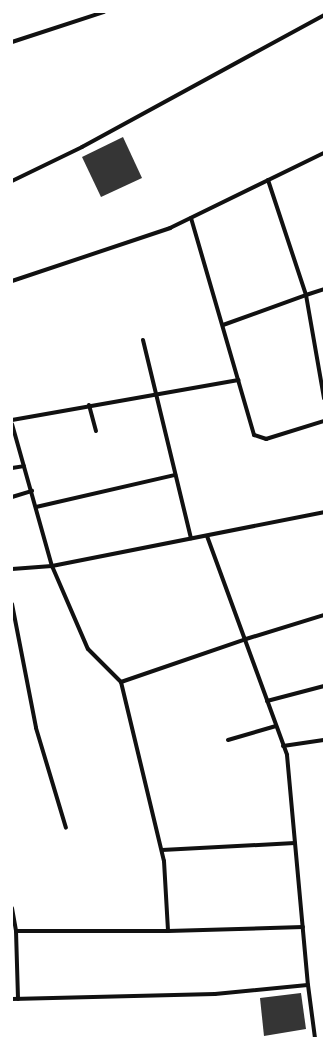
<!DOCTYPE html>
<style>
body{margin:0}
#map{position:relative;width:336px;height:1050px;overflow:hidden;background:#fff;font-family:"DM Sans",sans-serif}
div>[style]{position:absolute}
[style*='--x']{left:calc(var(--x)*1px);top:calc(var(--y)*1px);width:calc(var(--w)*1px);rotate:calc(var(--a)*1deg)}
.building>*{inset:0;background:#353535}
.minor>*{height:4px;margin:-2px;padding:0 2px;transform-origin:2px;border-radius:2px;background:#111}
span{translate:-50% -50%;white-space:nowrap;text-align:center;line-height:1.15;-webkit-text-stroke:3.5px #fff;paint-order:stroke}
.frame{position:absolute;inset:0;border:13px solid #fff;pointer-events:none}
</style>
<div id="map">
<div class="building">
<i style="clip-path:polygon(123px 137px,142px 178px,101px 197px,82px 157px)"></i>
<i style="clip-path:polygon(301px 993px,306px 1029px,264px 1036px,260px 998px)"></i>
</div>
<div class="minor">
<i style="--x:12;--y:42;--w:97;--a:-18.1"></i>
<i style="--x:268;--y:180;--w:121;--a:71.7"></i>
<i style="--x:306;--y:295;--w:19;--a:-18"></i>
<i style="--x:12;--y:181;--w:78;--a:-25.9"></i>
<i style="--x:82;--y:147;--w:276;--a:-28.6"></i>
<i style="--x:191;--y:218;--w:226;--a:73.8"></i>
<i style="--x:254;--y:435;--w:13;--a:18"></i>
<i style="--x:266;--y:439;--w:61;--a:-17.2"></i>
<i style="--x:12;--y:281;--w:167;--a:-18.5"></i>
<i style="--x:170;--y:228;--w:171;--a:-26"></i>
<i style="--x:223;--y:325;--w:88;--a:-19.9"></i>
<i style="--x:306;--y:295;--w:105;--a:80.1"></i>
<i style="--x:143;--y:340;--w:204;--a:76.4"></i>
<i style="--x:89;--y:405;--w:27;--a:75"></i>
<i style="--x:12;--y:420;--w:230;--a:-10"></i>
<i style="--x:12;--y:424;--w:148;--a:74.3"></i>
<i style="--x:52;--y:566;--w:90;--a:66.6"></i>
<i style="--x:88;--y:649;--w:47;--a:45"></i>
<i style="--x:121;--y:682;--w:184;--a:76.5"></i>
<i style="--x:164;--y:861;--w:70;--a:86.7"></i>
<i style="--x:12;--y:468;--w:12;--a:-9"></i>
<i style="--x:12;--y:497;--w:21;--a:-17"></i>
<i style="--x:36;--y:507;--w:143;--a:-13"></i>
<i style="--x:207;--y:536;--w:233;--a:69.9"></i>
<i style="--x:287;--y:755;--w:231;--a:84.8"></i>
<i style="--x:308;--y:985;--w:53;--a:82.5"></i>
<i style="--x:12;--y:569;--w:40;--a:-4.3"></i>
<i style="--x:52;--y:566;--w:277;--a:-11.2"></i>
<i style="--x:12;--y:604;--w:126;--a:79"></i>
<i style="--x:36;--y:728;--w:104;--a:73.3"></i>
<i style="--x:121;--y:682;--w:132;--a:-19"></i>
<i style="--x:246;--y:639;--w:82;--a:-17.1"></i>
<i style="--x:267;--y:701;--w:59;--a:-14.7"></i>
<i style="--x:228;--y:740;--w:50;--a:-16.3"></i>
<i style="--x:283;--y:746;--w:41;--a:-8.3"></i>
<i style="--x:162;--y:850;--w:133;--a:-3"></i>
<i style="--x:12;--y:908;--w:23;--a:80"></i>
<i style="--x:16;--y:931;--w:68;--a:88.3"></i>
<i style="--x:16;--y:931;--w:152;--a:0"></i>
<i style="--x:168;--y:931;--w:135;--a:-1.7"></i>
<i style="--x:12;--y:999;--w:203;--a:-1.4"></i>
<i style="--x:215;--y:994;--w:93;--a:-5.5"></i>
</div>
<div class="frame"></div>
</div>
